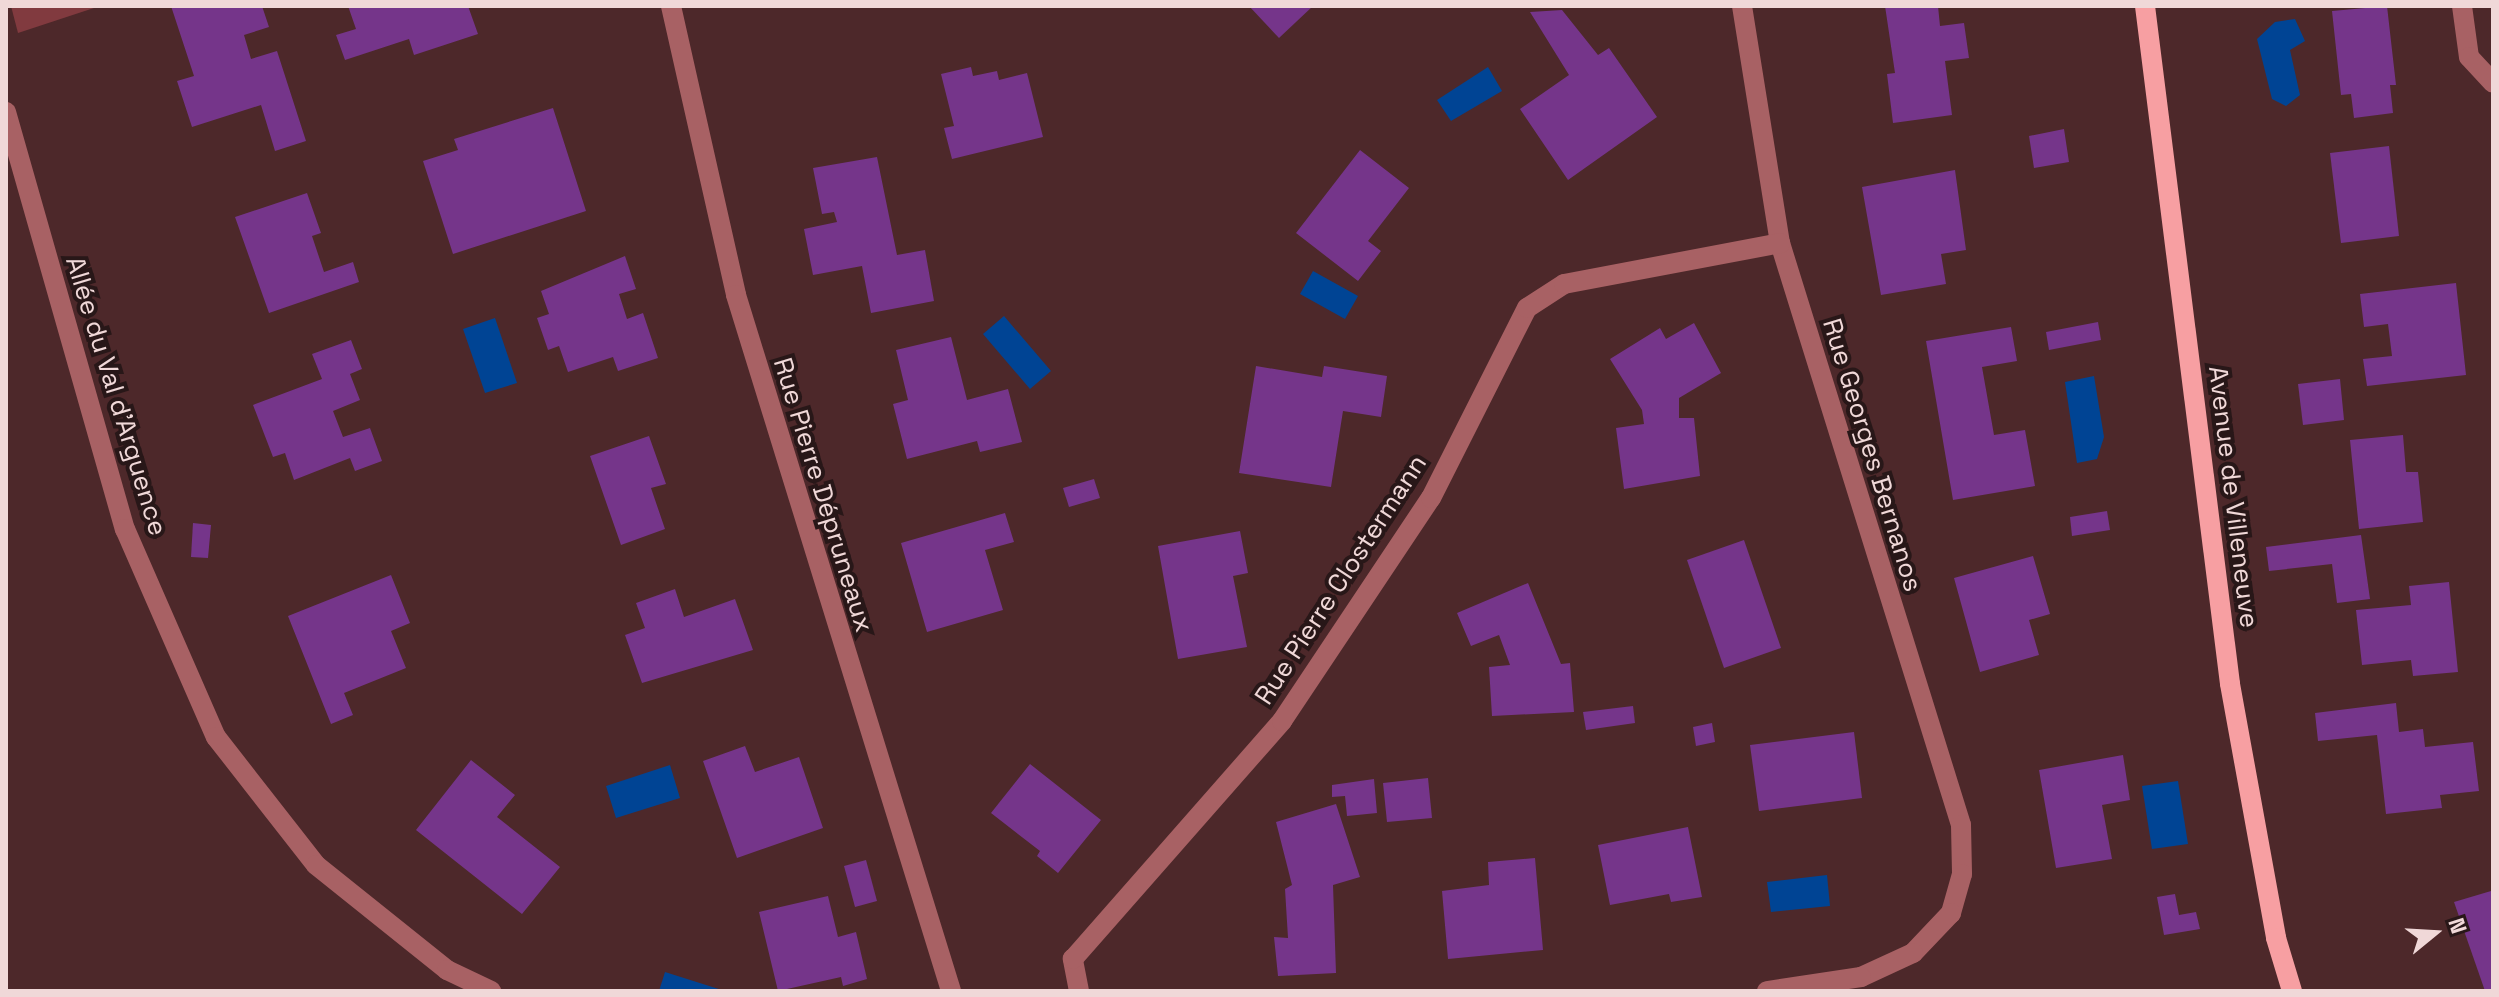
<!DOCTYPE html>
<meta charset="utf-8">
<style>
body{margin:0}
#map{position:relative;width:2499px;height:997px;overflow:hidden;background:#4d282a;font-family:"Space Grotesk",sans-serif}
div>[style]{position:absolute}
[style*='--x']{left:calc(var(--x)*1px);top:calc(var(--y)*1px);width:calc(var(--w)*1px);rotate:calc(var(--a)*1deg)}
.green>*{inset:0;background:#813a3f}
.water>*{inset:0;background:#004494}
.building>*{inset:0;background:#75358a}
.minor>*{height:20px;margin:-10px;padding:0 10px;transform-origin:10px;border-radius:10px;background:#a86164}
.major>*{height:20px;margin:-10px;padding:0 10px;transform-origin:10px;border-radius:10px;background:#f79fa2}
span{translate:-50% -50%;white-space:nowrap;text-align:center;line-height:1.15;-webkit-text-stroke:8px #281718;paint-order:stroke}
.street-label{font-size:26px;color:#f0d8d8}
.frame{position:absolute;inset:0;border:8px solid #f0d8d8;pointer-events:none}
.north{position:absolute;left:2395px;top:893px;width:80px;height:80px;-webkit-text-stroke:6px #281718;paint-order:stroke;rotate:72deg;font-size:22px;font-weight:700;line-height:32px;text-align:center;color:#f0d8d8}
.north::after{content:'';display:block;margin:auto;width:28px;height:36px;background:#f0d8d8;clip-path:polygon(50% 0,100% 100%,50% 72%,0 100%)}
</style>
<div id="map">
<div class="green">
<i style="clip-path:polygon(11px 6px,100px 6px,18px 33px)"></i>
</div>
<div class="water">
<i style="clip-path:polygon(2295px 19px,2305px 41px,2290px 50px,2300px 95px,2286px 106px,2272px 99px,2257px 39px,2275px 22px)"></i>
<i style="clip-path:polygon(1488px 67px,1502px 91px,1451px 121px,1437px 100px)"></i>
<i style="clip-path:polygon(1313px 271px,1358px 296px,1345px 319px,1300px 294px)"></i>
<i style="clip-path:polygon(1004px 316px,1051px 371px,1030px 389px,983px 334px)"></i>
<i style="clip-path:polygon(495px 318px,517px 383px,485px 393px,463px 329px)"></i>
<i style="clip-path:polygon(2094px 376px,2104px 437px,2097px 459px,2077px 463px,2065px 382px)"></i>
<i style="clip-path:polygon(670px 765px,680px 798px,616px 818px,606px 786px)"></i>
<i style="clip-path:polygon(2178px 781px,2188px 844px,2152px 849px,2142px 786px)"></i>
<i style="clip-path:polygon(1827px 875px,1830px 906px,1771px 912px,1767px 882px)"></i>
<i style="clip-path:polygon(665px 972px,725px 991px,659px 991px)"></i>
</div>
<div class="building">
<i style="clip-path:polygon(171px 6px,262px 6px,269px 27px,244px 35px,251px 59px,277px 51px,306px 141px,275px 151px,261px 105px,192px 127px,177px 81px,194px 76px)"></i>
<i style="clip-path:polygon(348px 6px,468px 6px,478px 34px,414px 55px,409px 39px,345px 60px,336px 35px,356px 29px)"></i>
<i style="clip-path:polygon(1249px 6px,1313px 6px,1279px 38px)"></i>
<i style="clip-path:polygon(1885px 6px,1938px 6px,1940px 26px,1964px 23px,1969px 58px,1945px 61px,1952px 115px,1893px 123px,1887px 74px,1895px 73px)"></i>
<i style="clip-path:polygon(2387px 6px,2396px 85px,2390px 85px,2393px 113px,2354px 118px,2351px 94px,2341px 95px,2332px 11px)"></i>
<i style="clip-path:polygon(1562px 10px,1598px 55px,1609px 48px,1657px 117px,1568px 180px,1520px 109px,1569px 75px,1530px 12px)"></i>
<i style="clip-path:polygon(971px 67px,973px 76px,997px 71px,999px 80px,1027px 73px,1043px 137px,952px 159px,944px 128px,954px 126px,941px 74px)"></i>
<i style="clip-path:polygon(553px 108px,586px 211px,453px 254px,423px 161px,458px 150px,454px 139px)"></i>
<i style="clip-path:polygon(2064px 129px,2069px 162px,2034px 168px,2029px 136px)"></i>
<i style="clip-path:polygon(2389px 146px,2399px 236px,2341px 243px,2330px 153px)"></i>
<i style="clip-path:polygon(1360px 150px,1409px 188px,1368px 241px,1381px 251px,1358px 281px,1296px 233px)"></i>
<i style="clip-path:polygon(877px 157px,897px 255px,925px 250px,934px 301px,871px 313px,862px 266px,813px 275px,804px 229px,837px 222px,834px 212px,822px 214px,813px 168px)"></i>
<i style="clip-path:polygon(1955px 170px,1966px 250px,1941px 254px,1946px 284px,1881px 295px,1862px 187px)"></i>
<i style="clip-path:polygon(307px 193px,321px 233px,312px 236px,324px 272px,353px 262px,359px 282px,269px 313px,235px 217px)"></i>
<i style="clip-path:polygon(625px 256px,636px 289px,619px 294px,627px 319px,643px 313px,658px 358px,618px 371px,613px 357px,568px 372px,559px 346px,548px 350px,537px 318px,549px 314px,541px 291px)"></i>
<i style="clip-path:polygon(2456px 283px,2466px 375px,2367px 386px,2363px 359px,2392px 356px,2388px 324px,2364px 327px,2360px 294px)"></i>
<i style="clip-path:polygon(2098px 322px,2101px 340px,2049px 350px,2046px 332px)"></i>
<i style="clip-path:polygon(1694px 323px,1721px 373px,1679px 398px,1679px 418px,1694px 418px,1700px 476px,1624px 489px,1616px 428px,1644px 424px,1642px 410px,1610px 359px,1660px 328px,1666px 339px)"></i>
<i style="clip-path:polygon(2011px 327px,2017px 361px,1982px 367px,1994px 435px,2025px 430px,2035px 486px,1953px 500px,1926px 341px)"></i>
<i style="clip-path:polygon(951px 337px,967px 400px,1008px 389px,1022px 442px,980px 452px,977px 441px,907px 459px,893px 404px,908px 400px,896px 350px)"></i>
<i style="clip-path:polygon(351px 340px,362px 369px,350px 374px,360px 400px,333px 411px,343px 437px,370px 428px,382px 461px,355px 471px,350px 458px,294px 480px,285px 453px,273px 457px,253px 405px,322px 379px,312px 354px)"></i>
<i style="clip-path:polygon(1256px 366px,1322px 377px,1324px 366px,1387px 376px,1381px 417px,1343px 411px,1331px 487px,1239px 473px)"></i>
<i style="clip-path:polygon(2340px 379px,2344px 420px,2303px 425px,2298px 384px)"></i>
<i style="clip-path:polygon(2403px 435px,2406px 472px,2418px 472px,2423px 522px,2359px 529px,2350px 440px)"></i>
<i style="clip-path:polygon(649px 436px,666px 484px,651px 488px,665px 529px,621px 545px,590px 456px)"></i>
<i style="clip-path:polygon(1094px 479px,1100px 498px,1069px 507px,1063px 488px)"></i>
<i style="clip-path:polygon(2107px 511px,2110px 530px,2072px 536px,2070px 517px)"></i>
<i style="clip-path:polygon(1005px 513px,1014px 542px,985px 550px,1003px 610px,927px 632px,901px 543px)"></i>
<i style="clip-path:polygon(193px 523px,211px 525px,208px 558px,191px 557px)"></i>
<i style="clip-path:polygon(1240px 531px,1248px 573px,1233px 576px,1247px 647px,1178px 659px,1158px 546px)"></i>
<i style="clip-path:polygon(2361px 535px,2370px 599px,2337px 603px,2332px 564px,2269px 571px,2266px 547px)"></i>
<i style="clip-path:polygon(1744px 540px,1781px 648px,1724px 668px,1687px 560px)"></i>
<i style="clip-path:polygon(2033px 556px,2050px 614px,2029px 620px,2039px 655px,1980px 672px,1954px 578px)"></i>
<i style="clip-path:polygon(391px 575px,410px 623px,391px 631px,406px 668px,344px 693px,353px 715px,331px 724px,288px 616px)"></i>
<i style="clip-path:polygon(2449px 582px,2458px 672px,2413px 676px,2411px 660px,2362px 665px,2356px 610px,2411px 605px,2409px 586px)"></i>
<i style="clip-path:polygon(1528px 583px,1561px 664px,1570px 663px,1574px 712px,1492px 716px,1489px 667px,1510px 665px,1499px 635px,1471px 646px,1457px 613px)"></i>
<i style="clip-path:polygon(675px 589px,684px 617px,735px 599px,753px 650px,642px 683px,625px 635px,645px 628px,636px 603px)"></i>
<i style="clip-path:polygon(2396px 703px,2399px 732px,2423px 729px,2425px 747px,2473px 742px,2479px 791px,2440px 795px,2442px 808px,2386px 814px,2377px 735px,2318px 741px,2315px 713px)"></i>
<i style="clip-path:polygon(1633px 706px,1635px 723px,1586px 730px,1583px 712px)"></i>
<i style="clip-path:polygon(1712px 723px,1715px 742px,1696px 746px,1693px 727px)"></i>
<i style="clip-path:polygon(1854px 732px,1862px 798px,1759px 811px,1750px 745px)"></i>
<i style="clip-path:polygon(745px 746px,755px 772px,799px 757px,823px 828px,737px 858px,703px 761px)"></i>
<i style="clip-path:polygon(2123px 755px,2130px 800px,2102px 805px,2112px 859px,2056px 868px,2039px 770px)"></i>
<i style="clip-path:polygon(471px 760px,515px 795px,497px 817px,560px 867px,522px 914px,416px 830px)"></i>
<i style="clip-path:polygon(1030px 764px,1101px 820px,1058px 873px,1037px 856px,1040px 851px,991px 813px)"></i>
<i style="clip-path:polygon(1428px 778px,1432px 818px,1387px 822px,1383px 783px)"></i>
<i style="clip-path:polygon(1374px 779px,1377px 813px,1347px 816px,1345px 796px,1332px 797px,1332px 785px)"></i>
<i style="clip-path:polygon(1336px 804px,1360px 877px,1333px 885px,1336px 973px,1278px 976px,1274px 937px,1288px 938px,1285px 889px,1292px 885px,1276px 822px)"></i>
<i style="clip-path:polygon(1688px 827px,1702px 897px,1671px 902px,1669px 894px,1610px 905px,1598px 845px)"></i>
<i style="clip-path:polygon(1535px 858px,1543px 950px,1448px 959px,1442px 891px,1489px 885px,1488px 862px)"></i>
<i style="clip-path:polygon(866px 860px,877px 901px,855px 907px,844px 866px)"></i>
<i style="clip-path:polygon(2491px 891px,2493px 991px,2485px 991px,2454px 902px)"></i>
<i style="clip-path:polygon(2175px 894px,2179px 915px,2196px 912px,2200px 929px,2164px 935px,2157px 897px)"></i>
<i style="clip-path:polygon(828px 896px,838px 937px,856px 932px,867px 979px,843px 986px,841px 977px,778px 991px,759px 912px)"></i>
</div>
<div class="minor">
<i style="--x:671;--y:6;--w:296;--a:77.3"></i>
<i style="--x:736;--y:295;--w:728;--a:72.83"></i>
<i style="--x:1742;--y:6;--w:240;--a:80.9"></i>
<i style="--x:1780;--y:243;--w:609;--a:72.72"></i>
<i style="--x:1961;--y:825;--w:49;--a:88.8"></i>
<i style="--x:1962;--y:874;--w:41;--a:105.8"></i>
<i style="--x:1951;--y:913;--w:55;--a:133.5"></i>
<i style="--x:1913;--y:953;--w:57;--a:155.2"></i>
<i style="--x:1861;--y:977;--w:95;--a:171.5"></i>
<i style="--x:2462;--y:6;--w:51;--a:82.2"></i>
<i style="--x:2469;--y:57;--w:35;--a:47"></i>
<i style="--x:6;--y:112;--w:434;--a:74.1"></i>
<i style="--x:125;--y:529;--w:227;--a:66.4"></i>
<i style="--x:216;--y:737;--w:162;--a:52"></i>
<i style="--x:316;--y:865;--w:168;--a:38.7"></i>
<i style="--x:447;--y:970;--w:49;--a:25.5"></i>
<i style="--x:1079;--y:991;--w:33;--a:-101"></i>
<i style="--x:1073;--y:959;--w:317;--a:-48.7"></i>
<i style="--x:1282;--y:721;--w:268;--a:-56.3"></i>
<i style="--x:1431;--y:498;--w:213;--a:-63.2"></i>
<i style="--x:1527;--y:308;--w:44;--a:-33"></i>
<i style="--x:1564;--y:284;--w:220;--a:-10.7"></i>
</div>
<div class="major">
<i style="--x:2145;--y:6;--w:683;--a:82.85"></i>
<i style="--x:2230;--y:684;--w:258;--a:79.7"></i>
<i style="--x:2276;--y:938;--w:55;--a:73.2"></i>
</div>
<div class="street-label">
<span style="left:116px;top:396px;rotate:73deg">Allée du Val d'Arguence</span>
<span style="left:1872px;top:455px;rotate:73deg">Rue Georges Bernanos</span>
<span style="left:823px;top:495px;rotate:73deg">Rue Pierre Dépruneaux</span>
<span style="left:2233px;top:497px;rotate:83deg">Avenue de Villeneuve</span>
<span style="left:1341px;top:580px;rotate:-57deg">Rue Pierre Clostermann</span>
</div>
<div class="frame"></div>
<div class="north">N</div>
</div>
